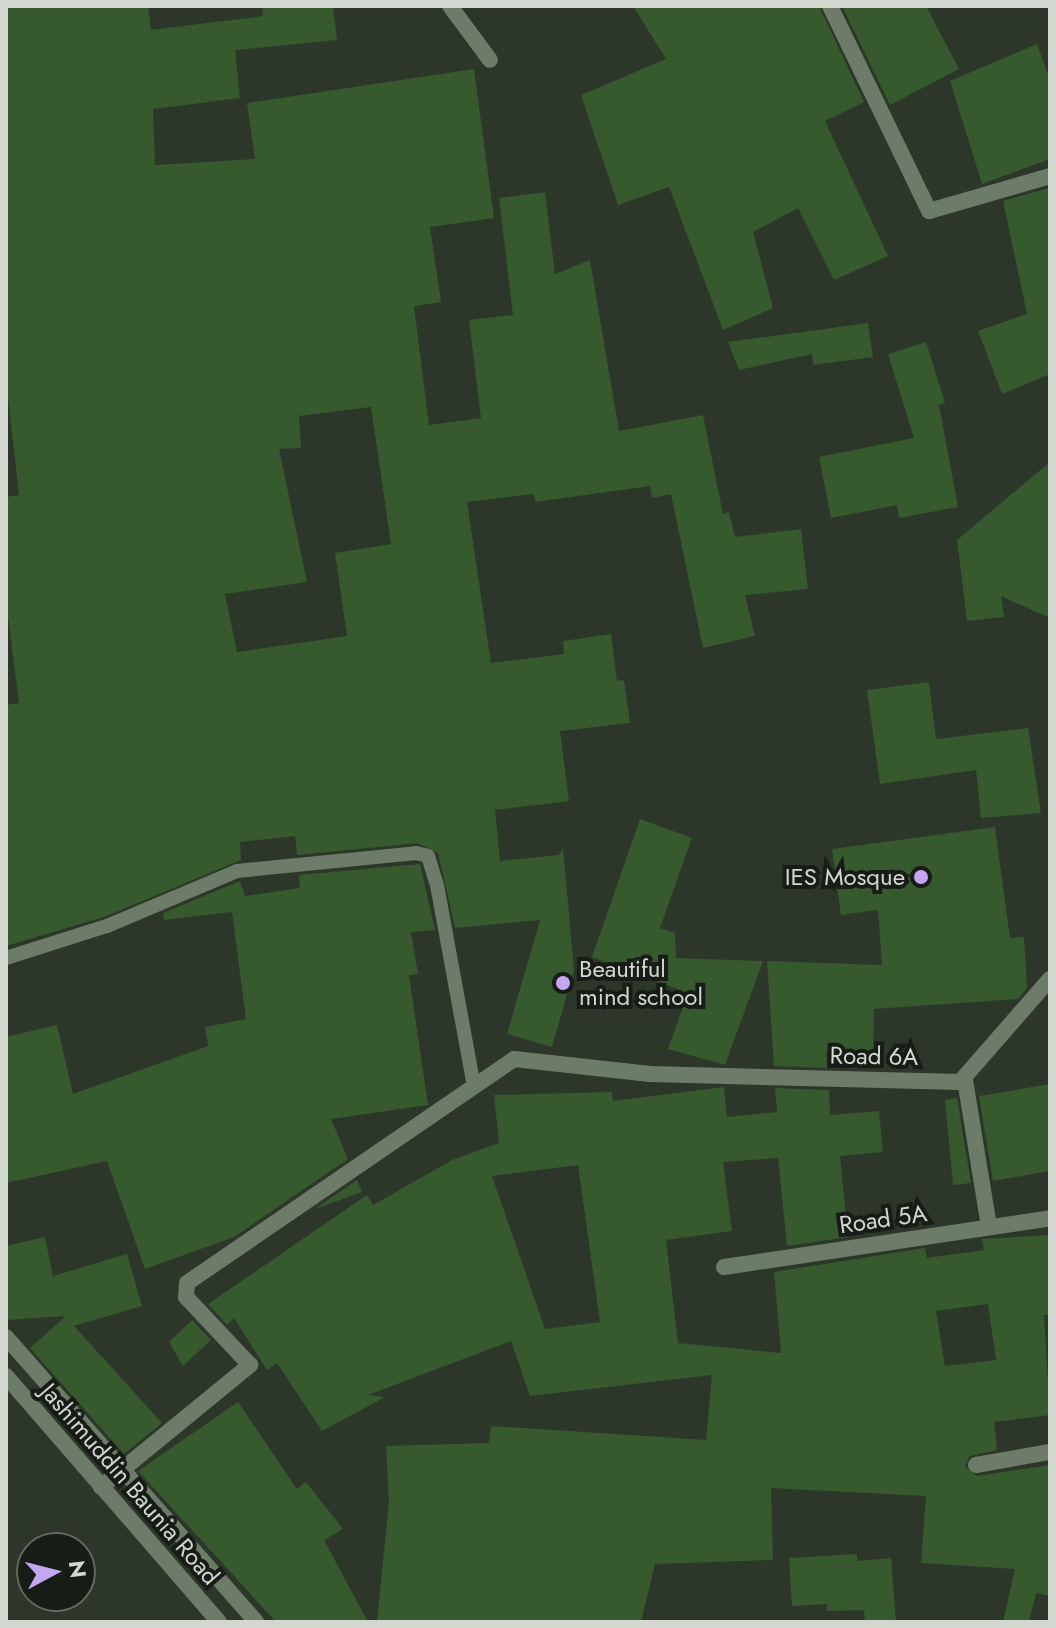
<!DOCTYPE html>
<style>
body{margin:0}
#map{position:relative;width:1056px;height:1628px;overflow:hidden;background:#2c3729;font-family:Jost,sans-serif}
div>[style]{position:absolute}
[style*='--x']{left:calc(var(--x)*1px);top:calc(var(--y)*1px);width:calc(var(--w)*1px);rotate:calc(var(--a)*1deg)}
.building>*{inset:0;background:#36592d}
.service>*{height:14px;margin:-7px;padding:0 7px;transform-origin:7px;border-radius:7px;background:#6c7c68}
.minor>*{height:16px;margin:-8px;padding:0 8px;transform-origin:8px;border-radius:8px;background:#6c7c68}
.tertiary>*{height:16px;margin:-8px;padding:0 8px;transform-origin:8px;border-radius:8px;background:#6c7c68}
.dots>*{width:22px;height:22px;translate:-50% -50%;box-sizing:border-box;border:4px solid #181c16;border-radius:50%}
span{translate:-50% -50%;white-space:nowrap;text-align:center;line-height:1.15;-webkit-text-stroke:8px #181c16;paint-order:stroke}
.poi-label{font-size:24px;color:#d2d8d0}
.right{translate:-100% -50%;text-align:right}
.left{translate:0 -50%;text-align:left}
.street-label{font-size:24px;color:#d2d8d0}
.frame{position:absolute;inset:0;border:8px solid #d2d8d0;pointer-events:none}
.north{position:absolute;left:16px;top:1532px;width:80px;height:80px;box-sizing:border-box;background:#181c16;border:2px solid #626760;border-radius:50%;rotate:83deg;font-size:22px;font-weight:700;line-height:32px;text-align:center;color:#d2d8d0}
.north::after{content:'';display:block;margin:auto;width:28px;height:36px;background:#c4a7f1;clip-path:polygon(50% 0,100% 100%,50% 72%,0 100%)}
</style>
<div id="map">
<div class="building">
<i style="clip-path:polygon(evenodd,6px 6px,148px 6px,151px 30px,263px 16px,262px 6px,333px 6px,337px 40px,235px 50px,240px 98px,153px 109px,155px 165px,255px 159px,247px 103px,474px 69px,494px 218px,430px 227px,441px 302px,414px 306px,429px 425px,481px 418px,469px 320px,513px 315px,499px 198px,545px 192px,555px 274px,590px 260px,619px 431px,703px 415px,723px 514px,729px 512px,735px 537px,801px 529px,808px 589px,745px 595px,755px 636px,703px 648px,671px 494px,652px 498px,650px 486px,535px 502px,534px 494px,467px 502px,491px 663px,564px 654px,563px 641px,611px 634px,617px 681px,624px 680px,630px 723px,560px 731px,569px 801px,495px 810px,500px 861px,559px 855px,563px 848px,574px 970px,552px 1047px,507px 1034px,540px 920px,455px 928px,438px 853px,418px 843px,297px 855px,295px 836px,240px 842px,241px 860px,104px 917px,6px 946px,6px 705px,19px 703px,6px 601px,6px 497px,19px 495px,6px 381px,6px 6px,371px 407px,391px 544px,335px 553px,347px 636px,237px 652px,225px 594px,307px 582px,279px 449px,301px 448px,299px 416px,371px 407px)"></i>
<i style="clip-path:polygon(633px 6px,819px 6px,864px 102px,825px 121px,888px 256px,834px 280px,798px 208px,753px 232px,773px 308px,723px 330px,669px 187px,618px 205px,581px 95px,666px 59px)"></i>
<i style="clip-path:polygon(842px 6px,926px 6px,959px 69px,890px 105px)"></i>
<i style="clip-path:polygon(1037px 44px,1050px 80px,1050px 159px,982px 184px,950px 81px)"></i>
<i style="clip-path:polygon(1049px 188px,1050px 374px,1002px 394px,978px 331px,1027px 314px,1003px 201px)"></i>
<i style="clip-path:polygon(868px 323px,873px 357px,813px 365px,812px 354px,739px 370px,728px 342px)"></i>
<i style="clip-path:polygon(926px 342px,945px 403px,939px 405px,958px 507px,899px 518px,897px 505px,831px 518px,819px 457px,914px 438px,888px 354px)"></i>
<i style="clip-path:polygon(1050px 462px,1050px 618px,1001px 596px,1004px 617px,967px 621px,957px 540px)"></i>
<i style="clip-path:polygon(929px 682px,936px 739px,1028px 728px,1041px 813px,981px 818px,976px 770px,880px 784px,867px 690px)"></i>
<i style="clip-path:polygon(640px 819px,692px 838px,660px 928px,675px 933px,676px 958px,763px 961px,725px 1065px,668px 1049px,688px 993px,592px 957px)"></i>
<i style="clip-path:polygon(995px 827px,1010px 938px,1024px 937px,1027px 988px,1018px 999px,874px 1009px,873px 1055px,826px 1053px,827px 1068px,774px 1066px,767px 961px,882px 965px,878px 910px,841px 915px,832px 849px)"></i>
<i style="clip-path:polygon(420px 864px,435px 930px,411px 932px,418px 974px,409px 975px,428px 1105px,331px 1119px,348px 1159px,234px 1237px,145px 1269px,107px 1161px,6px 1183px,6px 1037px,57px 1025px,73px 1094px,208px 1046px,205px 1027px,246px 1019px,232px 912px,164px 920px,163px 913px,240px 881px,245px 896px,300px 888px,299px 875px)"></i>
<i style="clip-path:polygon(1050px 1084px,1050px 1171px,993px 1181px,979px 1096px)"></i>
<i style="clip-path:polygon(evenodd,724px 1087px,727px 1117px,777px 1112px,775px 1088px,829px 1090px,830px 1115px,879px 1111px,883px 1152px,840px 1156px,848px 1237px,787px 1246px,778px 1158px,723px 1162px,732px 1231px,666px 1240px,678px 1343px,781px 1353px,774px 1272px,925px 1248px,927px 1258px,984px 1250px,982px 1239px,1050px 1235px,1050px 1315px,1044px 1315px,1050px 1415px,994px 1422px,997px 1450px,970px 1456px,965px 1466px,977px 1476px,1050px 1465px,1050px 1596px,1036px 1593px,1029px 1622px,1003px 1622px,1015px 1569px,921px 1563px,926px 1496px,771px 1488px,773px 1560px,655px 1564px,641px 1622px,377px 1622px,389px 1501px,386px 1446px,489px 1443px,491px 1426px,706px 1440px,712px 1375px,530px 1396px,511px 1341px,368px 1395px,385px 1397px,322px 1431px,277px 1363px,267px 1370px,234px 1318px,227px 1325px,208px 1304px,367px 1195px,373px 1205px,452px 1160px,499px 1143px,494px 1095px,612px 1092px,613px 1101px,724px 1087px,578px 1165px,600px 1322px,545px 1329px,492px 1176px,578px 1165px,724px 1087px,988px 1304px,996px 1360px,945px 1366px,936px 1311px,988px 1304px)"></i>
<i style="clip-path:polygon(957px 1098px,971px 1183px,953px 1185px,945px 1100px)"></i>
<i style="clip-path:polygon(357px 1180px,362px 1192px,315px 1209px)"></i>
<i style="clip-path:polygon(45px 1237px,53px 1276px,127px 1254px,142px 1306px,74px 1326px,162px 1423px,124px 1454px,30px 1348px,66px 1316px,6px 1320px,6px 1246px)"></i>
<i style="clip-path:polygon(192px 1320px,211px 1340px,183px 1366px,169px 1342px)"></i>
<i style="clip-path:polygon(238px 1402px,297px 1489px,306px 1482px,343px 1529px,324px 1540px,368px 1622px,276px 1622px,138px 1471px)"></i>
<i style="clip-path:polygon(857px 1554px,857px 1561px,891px 1558px,896px 1622px,865px 1622px,864px 1610px,827px 1611px,827px 1604px,792px 1606px,789px 1558px)"></i>
</div>
<div class="service">
<i style="--x:6;--y:958;--w:106;--a:-17.6"></i>
<i style="--x:107;--y:926;--w:141;--a:-22.9"></i>
<i style="--x:237;--y:871;--w:180;--a:-5.7"></i>
<i style="--x:416;--y:853;--w:12;--a:14"></i>
<i style="--x:428;--y:856;--w:30;--a:73"></i>
<i style="--x:437;--y:885;--w:204;--a:79.6"></i>
</div>
<div class="minor">
<i style="--x:450;--y:6;--w:67;--a:53.5"></i>
<i style="--x:830;--y:6;--w:228;--a:64.2"></i>
<i style="--x:929;--y:211;--w:126;--a:-16.1"></i>
<i style="--x:965;--y:1080;--w:149;--a:80.7"></i>
<i style="--x:724;--y:1267;--w:330;--a:-8.5"></i>
<i style="--x:6;--y:1337;--w:379;--a:48.7"></i>
<i style="--x:976;--y:1465;--w:75;--a:-10"></i>
<i style="--x:101;--y:1487;--w:193;--a:-39.3"></i>
<i style="--x:250;--y:1365;--w:93;--a:-133.3"></i>
<i style="--x:186;--y:1297;--w:14;--a:-86"></i>
<i style="--x:187;--y:1283;--w:396;--a:-34.4"></i>
<i style="--x:514;--y:1059;--w:137;--a:6.3"></i>
<i style="--x:650;--y:1074;--w:310;--a:1.5"></i>
<i style="--x:960;--y:1082;--w:137;--a:-48.9"></i>
</div>
<div class="tertiary">
<i style="--x:6;--y:1376;--w:325;--a:49.1"></i>
</div>
<div class="dots">
<i style="left:921px;top:877px;background:#c4a7f1"></i>
<i style="left:563px;top:983px;background:#c4a7f1"></i>
</div>
<div class="poi-label">
<span class="right" style="left:905px;top:877px">IES Mosque</span>
<span class="left" style="left:579px;top:983px">Beautiful<br>mind school</span>
</div>
<div class="street-label">
<span style="left:874px;top:1056px;rotate:1deg">Road 6A</span>
<span style="left:883px;top:1219px;rotate:-8deg">Road 5A</span>
<span style="left:130px;top:1484px;rotate:49deg">Jashimuddin Baunia Road</span>
</div>
<div class="frame"></div>
<div class="north">N</div>
</div>
